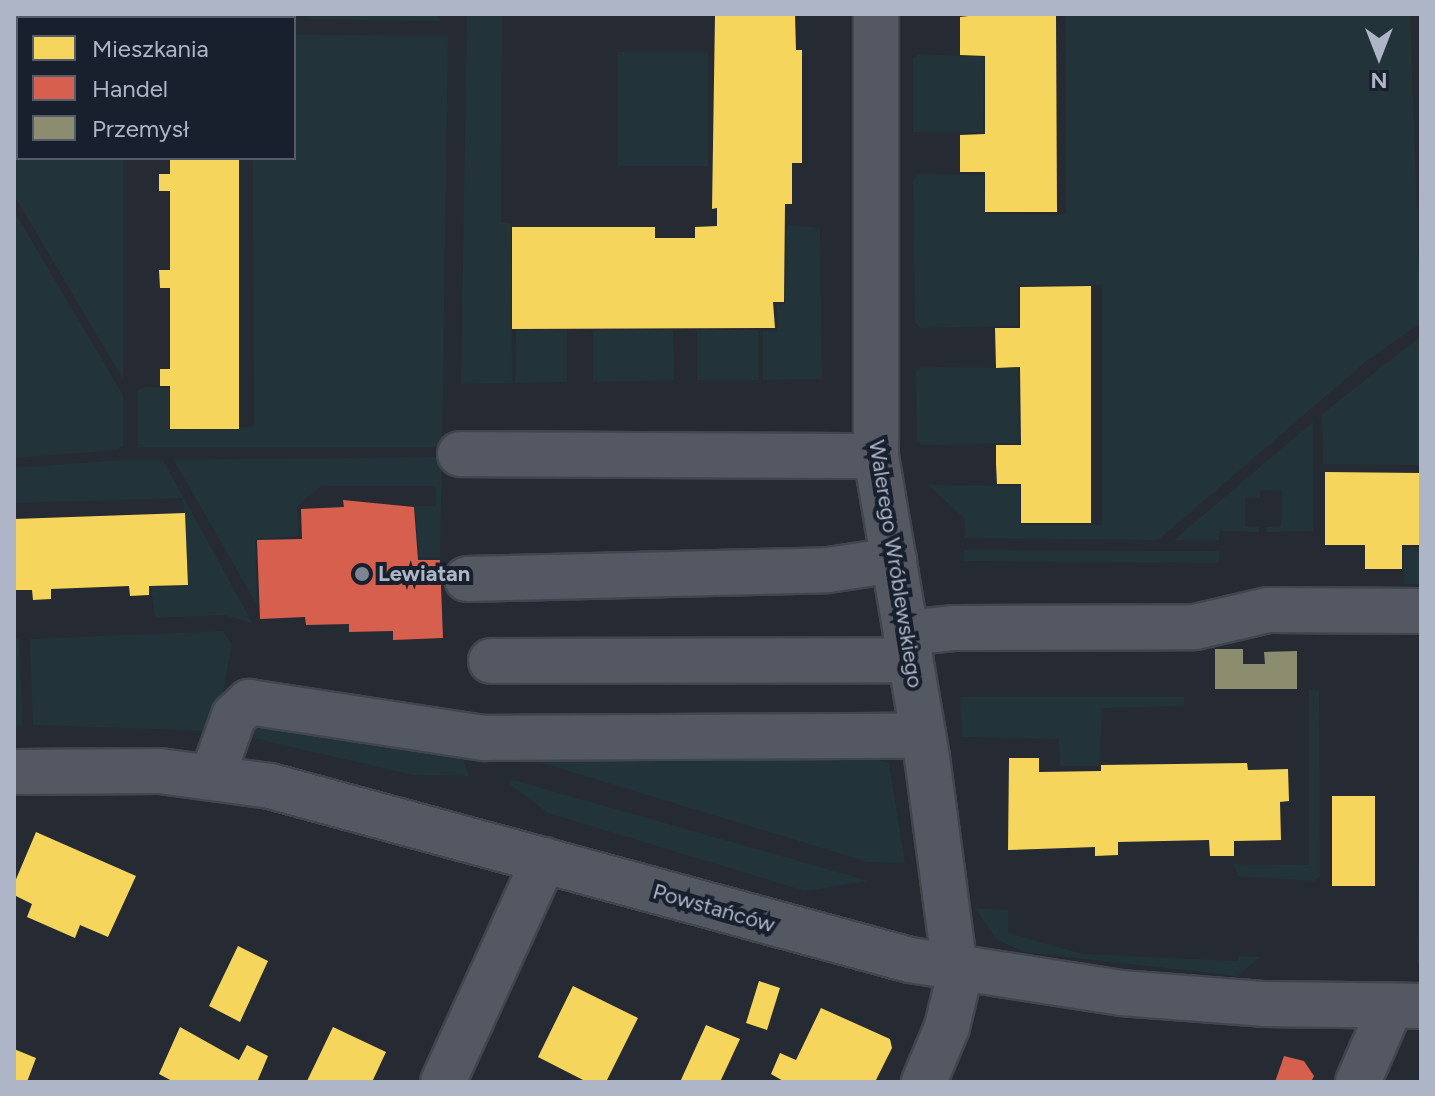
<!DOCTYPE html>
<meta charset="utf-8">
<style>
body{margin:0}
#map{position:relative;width:1435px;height:1096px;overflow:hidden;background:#252a33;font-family:Figtree,sans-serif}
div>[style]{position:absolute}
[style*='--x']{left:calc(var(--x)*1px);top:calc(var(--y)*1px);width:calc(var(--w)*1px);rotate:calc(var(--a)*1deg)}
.green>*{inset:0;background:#223439}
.homes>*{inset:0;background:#f6d55c}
.shops>*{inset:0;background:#d6604d}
.industry>*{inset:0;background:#8c8c6e}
.roads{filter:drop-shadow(2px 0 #41454c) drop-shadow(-2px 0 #41454c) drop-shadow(0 2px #41454c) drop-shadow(0 -2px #41454c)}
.minor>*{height:44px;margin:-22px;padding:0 22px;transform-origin:22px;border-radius:22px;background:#545862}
.dots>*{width:22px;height:22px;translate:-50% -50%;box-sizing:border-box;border:4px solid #181f2d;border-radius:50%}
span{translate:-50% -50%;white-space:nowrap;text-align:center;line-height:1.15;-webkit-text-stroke:8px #181f2d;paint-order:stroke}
.street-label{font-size:22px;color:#adb5c6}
.poi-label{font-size:22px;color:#adb5c6;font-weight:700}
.left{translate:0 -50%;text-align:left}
.frame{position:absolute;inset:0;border:16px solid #adb5c6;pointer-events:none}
.legend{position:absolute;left:16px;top:16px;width:280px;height:144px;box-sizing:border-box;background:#181f2d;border:2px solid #545b6a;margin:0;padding:10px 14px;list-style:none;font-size:24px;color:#adb5c6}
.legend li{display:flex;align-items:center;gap:16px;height:40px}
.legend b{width:40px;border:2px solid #545b6a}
.north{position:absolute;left:1339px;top:16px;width:80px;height:80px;-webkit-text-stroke:6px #181f2d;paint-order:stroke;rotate:180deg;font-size:22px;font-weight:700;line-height:32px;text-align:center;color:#adb5c6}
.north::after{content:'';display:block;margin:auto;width:28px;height:36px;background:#adb5c6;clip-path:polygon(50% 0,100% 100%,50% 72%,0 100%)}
</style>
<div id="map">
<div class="green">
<i style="clip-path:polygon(14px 14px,123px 14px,18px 18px,18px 158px,123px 158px,123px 379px,14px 195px)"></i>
<i style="clip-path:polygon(311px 14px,436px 14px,441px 21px,306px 19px)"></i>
<i style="clip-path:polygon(467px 14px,502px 14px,501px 222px,511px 223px,512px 383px,461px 384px)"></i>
<i style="clip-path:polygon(1066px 14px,1410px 14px,1421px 323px,1369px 359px,1158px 540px,964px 538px,965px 519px,928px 485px,1020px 486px,1020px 525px,1102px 525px,1102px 285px,1018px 285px,1018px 326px,921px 328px,915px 323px,913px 180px,919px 174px,984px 175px,985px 214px,1066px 215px)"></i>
<i style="clip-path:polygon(294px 35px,448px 36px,442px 447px,138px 447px,138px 390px,147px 387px,169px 388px,169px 430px,254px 427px,253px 158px,294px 158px)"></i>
<i style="clip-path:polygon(618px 52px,708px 52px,708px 166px,618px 166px)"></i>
<i style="clip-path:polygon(918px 54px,984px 57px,983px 132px,913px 132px,913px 58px)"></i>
<i style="clip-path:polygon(14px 211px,123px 395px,123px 446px,117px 450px,14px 458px)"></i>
<i style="clip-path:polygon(787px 225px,820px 228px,822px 379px,763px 380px,763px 331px,778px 332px,777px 305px,785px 304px)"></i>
<i style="clip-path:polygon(516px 330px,567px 330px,567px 382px,515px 383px)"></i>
<i style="clip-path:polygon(593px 330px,673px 330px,674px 380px,593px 382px)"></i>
<i style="clip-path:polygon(697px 330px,758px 330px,758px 380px,697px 380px)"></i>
<i style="clip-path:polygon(1421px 336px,1421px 465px,1323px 464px,1322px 414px)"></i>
<i style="clip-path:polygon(921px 367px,1018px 368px,1019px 443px,921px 445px,917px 440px,916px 372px)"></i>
<i style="clip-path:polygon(1313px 422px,1313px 531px,1267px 532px,1267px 527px,1281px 526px,1282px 491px,1260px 490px,1260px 498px,1245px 498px,1245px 526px,1259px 527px,1259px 532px,1220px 531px,1219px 540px,1174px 540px)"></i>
<i style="clip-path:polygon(442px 457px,440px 557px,419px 557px,415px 506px,436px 506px,435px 486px,321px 486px,297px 506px,299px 536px,255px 539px,257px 605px,174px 460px)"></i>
<i style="clip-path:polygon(121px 460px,163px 460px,253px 624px,225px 615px,155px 618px,151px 587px,189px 586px,183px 498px,14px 503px,14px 468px)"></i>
<i style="clip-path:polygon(1411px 547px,1421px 547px,1421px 584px,1404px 584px,1404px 551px)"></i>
<i style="clip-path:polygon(964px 550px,1219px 551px,1219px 563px,964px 561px)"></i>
<i style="clip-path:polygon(223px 631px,232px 645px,215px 731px,33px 725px,30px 639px)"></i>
<i style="clip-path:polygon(14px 639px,19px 639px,23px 726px,14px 727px)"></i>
<i style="clip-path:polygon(1309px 689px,1319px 690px,1320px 876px,1314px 881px,1238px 876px,1234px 864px,1309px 865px)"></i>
<i style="clip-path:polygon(1421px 691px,1421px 962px,1417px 962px,1420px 793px)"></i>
<i style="clip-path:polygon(960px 697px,1184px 697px,1184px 706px,1102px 708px,1100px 766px,1060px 766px,1059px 739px,962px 737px)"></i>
<i style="clip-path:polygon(260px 722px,462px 756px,469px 776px,413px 775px,240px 735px)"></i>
<i style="clip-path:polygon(529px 759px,879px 760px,889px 763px,905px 863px,868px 862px)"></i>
<i style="clip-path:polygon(510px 779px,869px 881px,805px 891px,548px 813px,508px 783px)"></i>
<i style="clip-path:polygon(975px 908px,1008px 910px,1008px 933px,1083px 954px,1238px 961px,1238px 956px,1260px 957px,1237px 976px,1024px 952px,996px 939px)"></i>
</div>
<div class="homes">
<i style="clip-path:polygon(715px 14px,795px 14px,796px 50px,802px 50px,802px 163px,792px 163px,792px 204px,785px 204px,784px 302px,773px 302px,775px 328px,512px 329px,512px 227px,655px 227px,655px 238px,695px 238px,695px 227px,717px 226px,717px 208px,712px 209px)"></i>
<i style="clip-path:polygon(985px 14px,1056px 14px,1057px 212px,985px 212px,985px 172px,960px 172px,960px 135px,985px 134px,985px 56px,960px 55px,960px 17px)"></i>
<i style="clip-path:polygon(170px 158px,239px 158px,239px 429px,170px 429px,170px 386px,160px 386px,160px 369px,170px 369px,170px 288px,160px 288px,159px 270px,170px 270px,170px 191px,159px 191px,159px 174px,170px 174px)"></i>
<i style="clip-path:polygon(1091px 286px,1091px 523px,1021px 523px,1021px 484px,997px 484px,996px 464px,996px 445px,1021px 445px,1020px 367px,996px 368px,995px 328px,1020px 328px,1020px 287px)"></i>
<i style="clip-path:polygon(1325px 472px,1421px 473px,1421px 545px,1402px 545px,1402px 569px,1365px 569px,1365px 545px,1325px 545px)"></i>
<i style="clip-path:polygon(185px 513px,188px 585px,149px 586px,149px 595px,130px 596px,129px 586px,51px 589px,51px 599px,33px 600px,32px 590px,14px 590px,14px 519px)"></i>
<i style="clip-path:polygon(1009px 758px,1039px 758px,1039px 772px,1101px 771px,1101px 765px,1247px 763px,1248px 770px,1288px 769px,1289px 801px,1280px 802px,1281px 840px,1234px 841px,1234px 856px,1210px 856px,1209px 840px,1118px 842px,1118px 855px,1095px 856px,1095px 847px,1008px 850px)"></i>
<i style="clip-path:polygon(1332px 796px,1375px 796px,1375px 886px,1332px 886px)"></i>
<i style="clip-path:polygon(36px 832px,136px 876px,108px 937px,80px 925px,75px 938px,27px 917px,32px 904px,14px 895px,14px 884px)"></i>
<i style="clip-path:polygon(238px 946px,268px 961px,240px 1022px,209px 1006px)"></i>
<i style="clip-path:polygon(759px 981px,780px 988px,767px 1030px,746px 1023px)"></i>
<i style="clip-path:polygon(573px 986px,638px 1018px,606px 1082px,587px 1082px,538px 1057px)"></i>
<i style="clip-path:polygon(821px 1008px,890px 1039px,892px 1048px,875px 1082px,785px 1082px,771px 1074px,780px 1053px,796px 1060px)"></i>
<i style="clip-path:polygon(706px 1025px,740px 1039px,720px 1082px,680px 1082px)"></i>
<i style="clip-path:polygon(180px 1027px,239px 1060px,247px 1045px,268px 1056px,257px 1082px,174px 1082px,159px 1074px)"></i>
<i style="clip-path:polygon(333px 1027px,386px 1052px,372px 1082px,307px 1081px)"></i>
<i style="clip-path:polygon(14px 1049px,36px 1058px,27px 1082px,14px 1082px)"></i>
</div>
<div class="shops">
<i style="clip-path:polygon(343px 500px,414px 507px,418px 560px,440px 560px,443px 638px,393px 640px,393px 631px,349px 632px,349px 624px,306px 625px,305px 617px,260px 619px,257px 540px,302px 539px,301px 509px,344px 507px)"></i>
<i style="clip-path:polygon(1284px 1056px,1304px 1061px,1314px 1076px,1311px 1082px,1275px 1082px)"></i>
</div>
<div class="industry">
<i style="clip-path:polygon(1215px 649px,1243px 649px,1243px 664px,1265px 664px,1264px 652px,1297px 651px,1297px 689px,1215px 689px)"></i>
</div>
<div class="roads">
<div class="minor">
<i style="--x:876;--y:14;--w:442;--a:90"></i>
<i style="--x:876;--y:456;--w:305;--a:80.4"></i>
<i style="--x:927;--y:757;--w:230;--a:82.5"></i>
<i style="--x:957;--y:985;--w:43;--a:103.4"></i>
<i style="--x:947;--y:1027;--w:60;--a:112.7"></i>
<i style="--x:460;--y:454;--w:416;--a:0.3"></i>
<i style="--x:467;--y:579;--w:361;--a:-1.4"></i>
<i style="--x:828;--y:570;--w:67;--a:-8.6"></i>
<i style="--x:906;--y:633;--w:47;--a:-6.1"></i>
<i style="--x:953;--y:628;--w:242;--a:-0.2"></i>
<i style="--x:1195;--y:627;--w:75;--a:-13.1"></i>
<i style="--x:1268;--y:610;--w:153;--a:0.4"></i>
<i style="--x:491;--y:661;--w:419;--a:-0.1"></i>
<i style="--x:14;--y:772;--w:146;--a:-0.4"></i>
<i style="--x:160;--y:771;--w:111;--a:7.8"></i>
<i style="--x:270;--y:786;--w:663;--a:15.21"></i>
<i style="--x:910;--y:960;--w:214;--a:8.9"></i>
<i style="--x:1121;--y:993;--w:142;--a:4.4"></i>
<i style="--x:1263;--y:1004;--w:158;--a:0.7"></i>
<i style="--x:212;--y:777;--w:65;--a:-70.2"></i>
<i style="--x:234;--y:716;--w:21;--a:-43"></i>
<i style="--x:249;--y:702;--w:239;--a:8.7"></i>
<i style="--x:485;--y:738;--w:438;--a:-0.3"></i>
<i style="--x:443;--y:1082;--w:244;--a:-65.5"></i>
<i style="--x:1358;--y:1082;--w:83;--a:-66.5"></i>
</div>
</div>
<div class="dots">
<i style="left:362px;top:574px;background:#7d8493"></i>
</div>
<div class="street-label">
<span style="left:896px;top:564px;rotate:81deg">Walerego Wróblewskiego</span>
<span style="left:714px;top:908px;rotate:16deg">Powstańców</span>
</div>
<div class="poi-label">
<span class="left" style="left:378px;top:574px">Lewiatan</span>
</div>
<div class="frame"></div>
<ul class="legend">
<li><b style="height:22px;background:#f6d55c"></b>Mieszkania</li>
<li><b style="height:22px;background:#d6604d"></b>Handel</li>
<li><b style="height:22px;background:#8c8c6e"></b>Przemysł</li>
</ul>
<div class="north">N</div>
</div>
